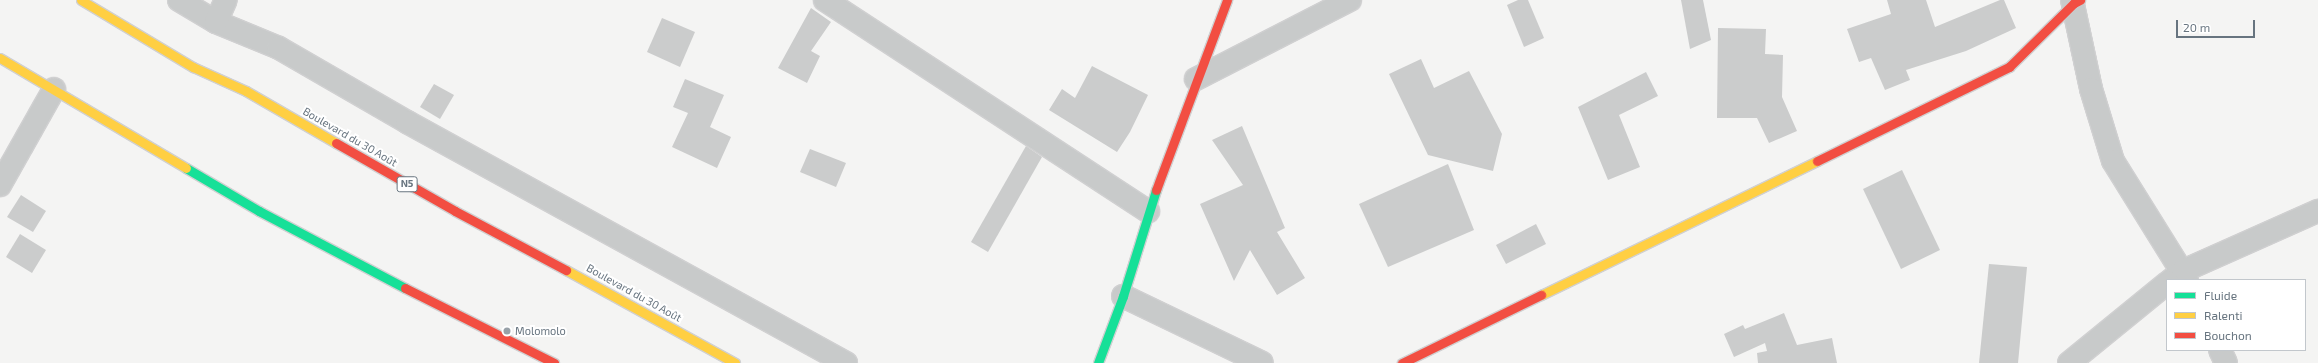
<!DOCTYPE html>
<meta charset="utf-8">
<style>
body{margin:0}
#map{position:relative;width:2318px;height:363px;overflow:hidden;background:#f4f4f3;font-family:"Exo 2",sans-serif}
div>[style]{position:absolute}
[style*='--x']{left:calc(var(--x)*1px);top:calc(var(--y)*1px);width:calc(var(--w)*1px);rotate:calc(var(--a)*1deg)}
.building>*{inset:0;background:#cbcccc}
.roads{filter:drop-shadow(1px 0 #d0d0d1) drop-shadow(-1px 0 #d0d0d1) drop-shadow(0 1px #d0d0d1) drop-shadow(0 -1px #d0d0d1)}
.street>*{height:22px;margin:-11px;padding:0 11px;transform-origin:11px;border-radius:11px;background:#c8caca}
.fast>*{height:9px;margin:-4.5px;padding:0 4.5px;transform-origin:4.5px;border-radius:4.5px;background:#16e098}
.slow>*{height:9px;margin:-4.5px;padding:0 4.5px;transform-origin:4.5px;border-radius:4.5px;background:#ffcf43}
.jam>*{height:9px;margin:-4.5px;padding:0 4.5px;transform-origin:4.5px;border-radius:4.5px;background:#f24e42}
.dots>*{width:11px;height:11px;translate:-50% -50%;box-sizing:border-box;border:2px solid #fff;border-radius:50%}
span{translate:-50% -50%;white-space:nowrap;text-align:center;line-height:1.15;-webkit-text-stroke:4px #fff;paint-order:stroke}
.shield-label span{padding:1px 3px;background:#fff;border:1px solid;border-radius:3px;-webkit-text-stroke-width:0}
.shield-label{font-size:10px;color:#67747f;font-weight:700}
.street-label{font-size:11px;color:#67747f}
.poi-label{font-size:11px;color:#67747f}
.left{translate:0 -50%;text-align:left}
.legend{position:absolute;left:2166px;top:279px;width:140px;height:72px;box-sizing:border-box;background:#fff;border:1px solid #c2c7cc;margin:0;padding:5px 7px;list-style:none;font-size:12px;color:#67747f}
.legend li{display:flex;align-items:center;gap:8px;height:20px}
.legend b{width:20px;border:1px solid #c2c7cc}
.scale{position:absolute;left:2176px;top:20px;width:79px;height:18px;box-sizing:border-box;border:2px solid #67747f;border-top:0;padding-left:5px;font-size:12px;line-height:14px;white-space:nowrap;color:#67747f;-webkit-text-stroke:3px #fff;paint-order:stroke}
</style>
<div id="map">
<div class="building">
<i style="clip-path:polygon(1518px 0,1528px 0,1544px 38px,1524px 47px,1507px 5px)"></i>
<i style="clip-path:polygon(1681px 0,1703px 0,1711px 40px,1690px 49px)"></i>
<i style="clip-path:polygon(1887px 0,1926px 0,1935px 27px,2000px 0,2004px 0,2016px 28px,1966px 51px,1906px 70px,1910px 80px,1885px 90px,1871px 58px,1859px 62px,1847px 29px,1891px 14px)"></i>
<i style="clip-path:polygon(811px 8px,831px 22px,811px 51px,820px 56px,807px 83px,778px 68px)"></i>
<i style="clip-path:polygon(662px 18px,695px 32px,680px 67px,647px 52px)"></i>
<i style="clip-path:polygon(1718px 28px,1766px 29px,1765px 54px,1783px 55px,1782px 97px,1797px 131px,1769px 143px,1757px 118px,1717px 118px)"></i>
<i style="clip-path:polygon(1421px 59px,1434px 88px,1469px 71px,1502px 134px,1493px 171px,1428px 155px,1389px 74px)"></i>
<i style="clip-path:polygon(1092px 66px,1148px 95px,1130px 132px,1117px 152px,1049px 110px,1062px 89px,1075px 98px)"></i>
<i style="clip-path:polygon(1646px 72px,1658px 96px,1619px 115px,1640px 167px,1608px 180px,1578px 107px)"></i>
<i style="clip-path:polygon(685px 79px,724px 95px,710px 127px,731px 137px,717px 168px,672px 147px,688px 113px,673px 107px)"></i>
<i style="clip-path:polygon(434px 84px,454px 95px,440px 119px,420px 107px)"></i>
<i style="clip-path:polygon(1242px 126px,1285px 228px,1277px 232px,1305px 278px,1277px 295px,1250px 250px,1234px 281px,1200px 204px,1243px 185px,1212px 140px)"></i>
<i style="clip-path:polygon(1026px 146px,1042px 157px,988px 252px,971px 242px)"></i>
<i style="clip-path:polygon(810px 149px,846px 163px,836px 187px,800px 172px)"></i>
<i style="clip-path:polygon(1448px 164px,1474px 230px,1388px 267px,1359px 204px)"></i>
<i style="clip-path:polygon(1902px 170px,1940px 250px,1901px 269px,1863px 189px)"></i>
<i style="clip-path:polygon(21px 195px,46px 211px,33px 232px,7px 217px)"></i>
<i style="clip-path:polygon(1536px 224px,1546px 244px,1506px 264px,1496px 245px)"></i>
<i style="clip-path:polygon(20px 234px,46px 250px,32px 273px,6px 257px)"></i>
<i style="clip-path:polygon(1989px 264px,2027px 267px,2018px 363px,1979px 363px)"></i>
<i style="clip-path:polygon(1784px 313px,1797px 345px,1832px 338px,1837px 363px,1758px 363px,1757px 353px,1767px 351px,1765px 343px,1734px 357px,1724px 334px,1743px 325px,1745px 329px)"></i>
</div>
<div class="roads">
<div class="street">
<i style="--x:179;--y:0;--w:43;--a:30.7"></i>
<i style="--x:216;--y:22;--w:68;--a:22.4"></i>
<i style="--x:279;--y:48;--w:148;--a:30"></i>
<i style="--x:407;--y:122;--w:501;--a:28.77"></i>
<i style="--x:825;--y:0;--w:386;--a:33.2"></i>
<i style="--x:2072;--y:0;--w:91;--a:77.9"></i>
<i style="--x:2091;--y:89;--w:75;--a:73"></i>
<i style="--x:2113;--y:161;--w:140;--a:58.1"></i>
<i style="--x:216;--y:22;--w:24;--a:-66"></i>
<i style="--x:1196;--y:79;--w:173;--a:-27.2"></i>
<i style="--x:0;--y:185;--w:110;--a:-60.6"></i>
<i style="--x:2171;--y:280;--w:15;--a:-37"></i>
<i style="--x:2183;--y:271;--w:148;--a:-24"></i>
<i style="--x:1123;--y:296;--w:154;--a:25.7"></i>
<i style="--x:2220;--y:350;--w:14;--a:65"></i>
<i style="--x:2069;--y:363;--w:127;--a:-39.2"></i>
</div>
<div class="fast">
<i style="--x:186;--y:168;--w:85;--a:30.5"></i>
<i style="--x:259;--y:211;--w:165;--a:27.8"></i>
<i style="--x:1098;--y:363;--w:72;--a:-69.5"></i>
<i style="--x:1123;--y:296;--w:111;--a:-72.7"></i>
</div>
<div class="slow">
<i style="--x:81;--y:0;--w:131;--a:30.9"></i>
<i style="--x:193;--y:67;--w:58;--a:24.4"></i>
<i style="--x:246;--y:91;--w:104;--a:30"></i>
<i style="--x:0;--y:58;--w:216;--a:30.6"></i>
<i style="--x:566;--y:270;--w:193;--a:28.8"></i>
<i style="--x:1541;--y:295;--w:307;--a:-25.9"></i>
</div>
<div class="jam">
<i style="--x:336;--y:143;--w:137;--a:29.7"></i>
<i style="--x:455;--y:211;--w:126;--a:28"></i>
<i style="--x:1817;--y:161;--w:214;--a:-26.1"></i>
<i style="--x:2009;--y:67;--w:91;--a:-44.6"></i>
<i style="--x:2074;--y:3;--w:7;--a:-27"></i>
<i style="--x:1156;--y:190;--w:203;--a:-69.5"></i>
<i style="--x:405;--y:288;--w:167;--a:26.7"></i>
<i style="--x:1402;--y:363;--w:155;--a:-26.1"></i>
</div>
</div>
<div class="dots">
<i style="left:507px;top:331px;background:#98a1a8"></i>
</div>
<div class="shield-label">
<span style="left:407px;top:184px">N5</span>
</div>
<div class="street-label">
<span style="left:350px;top:137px;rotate:30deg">Boulevard du 30 Août</span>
<span style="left:634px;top:293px;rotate:29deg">Boulevard du 30 Août</span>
</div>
<div class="poi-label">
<span class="left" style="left:515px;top:331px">Molomolo</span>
</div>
<ul class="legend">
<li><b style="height:5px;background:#16e098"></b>Fluide</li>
<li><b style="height:5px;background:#ffcf43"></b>Ralenti</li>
<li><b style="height:5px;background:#f24e42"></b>Bouchon</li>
</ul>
<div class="scale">20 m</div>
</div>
